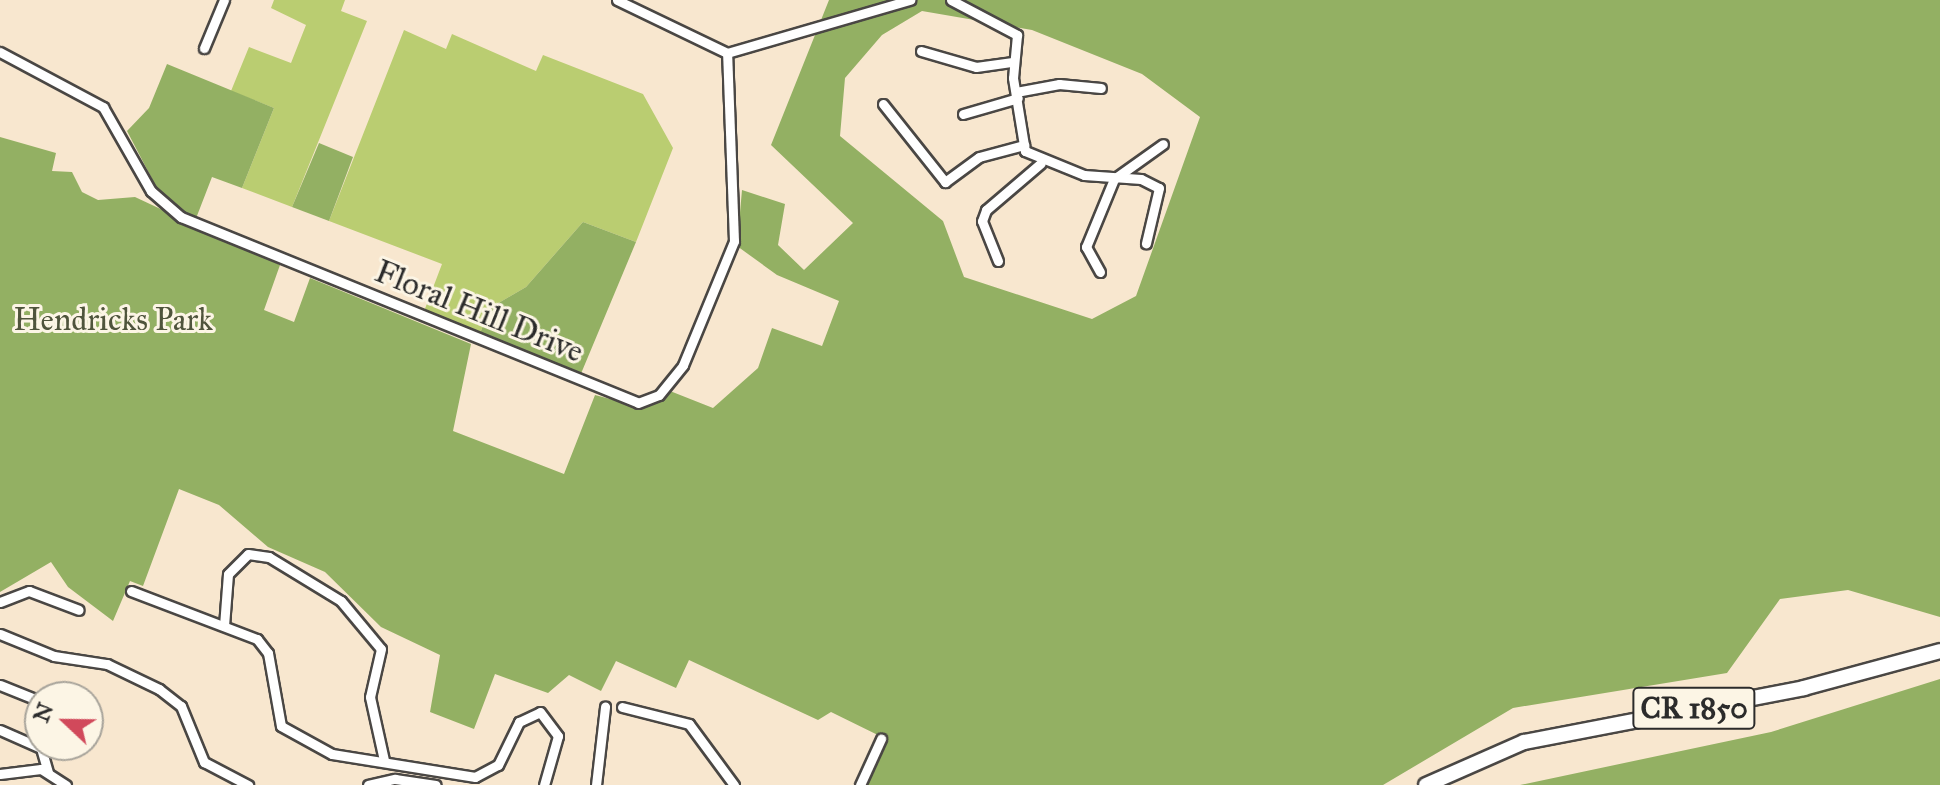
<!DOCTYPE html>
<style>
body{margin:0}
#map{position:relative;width:1940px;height:785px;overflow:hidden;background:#f8e7cf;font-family:"IM FELL Great Primer",serif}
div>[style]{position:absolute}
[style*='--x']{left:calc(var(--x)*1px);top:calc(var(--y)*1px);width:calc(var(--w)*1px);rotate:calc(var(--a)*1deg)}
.green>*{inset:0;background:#bacd71}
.forest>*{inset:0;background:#93b063}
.roads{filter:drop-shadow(2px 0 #4a4744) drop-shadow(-2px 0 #4a4744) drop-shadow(0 2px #4a4744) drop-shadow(0 -2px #4a4744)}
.minor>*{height:9px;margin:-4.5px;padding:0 4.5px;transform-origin:4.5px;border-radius:4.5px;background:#fff}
.primary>*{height:14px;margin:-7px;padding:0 7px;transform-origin:7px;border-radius:7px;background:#fff}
span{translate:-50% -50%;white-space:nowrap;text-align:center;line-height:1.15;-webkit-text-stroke:6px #fcf5e5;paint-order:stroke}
.shield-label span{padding:2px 6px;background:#fcf5e5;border:2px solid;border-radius:6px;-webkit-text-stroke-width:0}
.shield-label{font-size:30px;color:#2b2b2b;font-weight:700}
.street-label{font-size:32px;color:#2b2b2b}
.park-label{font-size:32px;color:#4f543c}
.north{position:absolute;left:24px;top:681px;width:80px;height:80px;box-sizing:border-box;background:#fcf5e5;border:2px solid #a8a49b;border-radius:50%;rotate:292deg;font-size:22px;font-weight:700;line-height:32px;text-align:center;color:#2b2b2b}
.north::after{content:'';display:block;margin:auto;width:28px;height:36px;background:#d1495b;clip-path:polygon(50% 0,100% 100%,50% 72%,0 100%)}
</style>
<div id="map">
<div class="green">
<i style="clip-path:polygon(274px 0,345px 0,341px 11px,367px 21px,292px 207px,242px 188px,274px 108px,231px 91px,249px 47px,291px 63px,306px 25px,271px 8px)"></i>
<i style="clip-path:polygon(404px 30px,446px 49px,452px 34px,536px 71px,543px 55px,643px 94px,673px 148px,636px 242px,583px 222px,526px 287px,490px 308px,479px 336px,423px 314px,442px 264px,329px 221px)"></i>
</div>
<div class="forest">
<i style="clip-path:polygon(evenodd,829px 0,1940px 0,1940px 617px,1848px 590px,1780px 599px,1727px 673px,1513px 708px,1383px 785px,867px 785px,888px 740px,831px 712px,818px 720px,689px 660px,676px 688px,616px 661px,601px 691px,569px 675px,548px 693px,495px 674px,474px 729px,430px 712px,440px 655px,381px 627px,325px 572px,268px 547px,219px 505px,179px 489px,143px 586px,130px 581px,113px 621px,68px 587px,51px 562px,0 592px,0 137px,56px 153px,52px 171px,72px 172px,82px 192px,98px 200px,135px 197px,280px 265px,264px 310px,294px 322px,310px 278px,471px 344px,453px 431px,564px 474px,595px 395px,644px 408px,670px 391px,713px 408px,758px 368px,772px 328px,822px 346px,839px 301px,777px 275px,737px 246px,742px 190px,785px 204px,778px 245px,804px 270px,853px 223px,771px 145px,829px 0,922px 11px,1032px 30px,1142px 74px,1200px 117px,1136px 296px,1092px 319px,964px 277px,943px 221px,840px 136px,845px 78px,882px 35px,922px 11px)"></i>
<i style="clip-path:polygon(167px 64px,274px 108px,242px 188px,212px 177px,195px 221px,162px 198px,127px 131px,149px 108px)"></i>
<i style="clip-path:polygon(319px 143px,353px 157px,329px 221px,292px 207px)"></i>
<i style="clip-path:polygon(583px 222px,636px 242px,580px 376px,479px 336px,490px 308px,526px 287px)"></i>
<i style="clip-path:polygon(1940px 679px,1940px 785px,1520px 785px,1771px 732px)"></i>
</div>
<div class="roads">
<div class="minor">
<i style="--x:617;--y:0;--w:122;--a:25.7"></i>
<i style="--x:727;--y:53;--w:191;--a:-16.2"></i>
<i style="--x:951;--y:0;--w:75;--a:27.9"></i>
<i style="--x:1017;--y:35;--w:43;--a:95.3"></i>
<i style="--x:1013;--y:78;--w:74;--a:80.7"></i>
<i style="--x:1025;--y:151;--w:64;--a:22.1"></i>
<i style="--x:1084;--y:175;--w:57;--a:4"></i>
<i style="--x:1141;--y:179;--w:20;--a:27"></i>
<i style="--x:1159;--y:188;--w:57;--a:103.3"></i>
<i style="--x:204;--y:48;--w:52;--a:-67.4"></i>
<i style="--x:921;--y:51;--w:57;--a:16.2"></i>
<i style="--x:976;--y:67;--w:37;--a:-8"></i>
<i style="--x:0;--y:52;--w:117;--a:28.1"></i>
<i style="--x:103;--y:107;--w:97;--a:60.3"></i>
<i style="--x:151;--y:191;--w:40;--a:41"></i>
<i style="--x:181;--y:217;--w:493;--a:22.1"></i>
<i style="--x:638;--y:403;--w:22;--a:-21"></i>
<i style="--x:659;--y:395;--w:38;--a:-51"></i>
<i style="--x:683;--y:365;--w:134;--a:-67.6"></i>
<i style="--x:734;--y:241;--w:188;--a:-92.1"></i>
<i style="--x:1016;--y:92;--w:44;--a:-10.5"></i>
<i style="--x:1059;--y:84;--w:42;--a:5.4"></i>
<i style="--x:883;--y:104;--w:100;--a:51.5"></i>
<i style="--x:945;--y:182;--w:42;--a:-36.3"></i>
<i style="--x:979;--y:157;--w:47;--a:-14.9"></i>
<i style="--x:963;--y:114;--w:57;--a:-16.2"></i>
<i style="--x:998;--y:261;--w:43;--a:-111.8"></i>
<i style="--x:982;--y:221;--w:12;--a:-70"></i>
<i style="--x:986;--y:210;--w:72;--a:-40.5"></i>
<i style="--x:1100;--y:272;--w:29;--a:-119"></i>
<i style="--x:1086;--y:247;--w:74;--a:-67.6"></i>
<i style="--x:1114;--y:179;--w:60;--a:-35.5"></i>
<i style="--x:131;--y:591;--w:135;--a:20.9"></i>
<i style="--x:257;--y:639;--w:18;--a:52"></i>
<i style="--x:268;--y:653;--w:74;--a:79.9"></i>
<i style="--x:281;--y:726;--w:58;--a:28.8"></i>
<i style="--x:332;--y:754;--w:145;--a:9.1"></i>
<i style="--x:475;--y:777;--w:26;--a:-28"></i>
<i style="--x:498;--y:765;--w:48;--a:-64"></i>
<i style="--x:519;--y:722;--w:23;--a:-25"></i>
<i style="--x:540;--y:712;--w:30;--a:53"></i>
<i style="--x:558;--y:736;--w:51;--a:105.9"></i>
<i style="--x:0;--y:602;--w:31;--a:-21"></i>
<i style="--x:29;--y:591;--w:53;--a:20.8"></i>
<i style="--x:224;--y:626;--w:52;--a:-85.6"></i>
<i style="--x:228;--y:574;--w:28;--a:-45"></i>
<i style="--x:248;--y:554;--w:21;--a:8"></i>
<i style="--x:269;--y:557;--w:84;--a:31.4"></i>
<i style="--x:341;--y:601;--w:62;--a:50.2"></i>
<i style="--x:381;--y:649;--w:49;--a:102.9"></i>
<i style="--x:370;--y:697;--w:65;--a:77.5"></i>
<i style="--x:0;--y:634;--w:58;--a:22.2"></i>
<i style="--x:54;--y:656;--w:54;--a:8.6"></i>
<i style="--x:107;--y:664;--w:58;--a:25.7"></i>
<i style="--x:159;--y:689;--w:28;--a:38"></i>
<i style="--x:181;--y:706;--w:61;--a:67.7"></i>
<i style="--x:204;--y:762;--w:50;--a:27.6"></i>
<i style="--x:0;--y:685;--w:43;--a:21.8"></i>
<i style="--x:622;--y:707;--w:69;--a:14.2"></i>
<i style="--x:689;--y:724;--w:76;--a:53.6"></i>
<i style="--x:0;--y:730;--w:45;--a:23.7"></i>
<i style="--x:41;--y:748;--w:25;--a:74"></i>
<i style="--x:0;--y:774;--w:41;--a:-7"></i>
<i style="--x:41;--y:769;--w:30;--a:33"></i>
<i style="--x:368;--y:785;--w:28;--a:-13"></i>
<i style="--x:395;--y:779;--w:41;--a:8.3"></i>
<i style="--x:596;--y:785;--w:79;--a:-83.4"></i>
<i style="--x:860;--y:785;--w:51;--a:-65.5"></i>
</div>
<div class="primary">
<i style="--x:1426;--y:785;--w:107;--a:-23.7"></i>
<i style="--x:1524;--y:742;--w:285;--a:-10.9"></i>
<i style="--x:1804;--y:688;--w:141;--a:-15.2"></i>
</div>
</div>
<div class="shield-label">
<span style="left:1694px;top:708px">CR 1850</span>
</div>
<div class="street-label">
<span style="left:479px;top:312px;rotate:22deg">Floral Hill Drive</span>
</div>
<div class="park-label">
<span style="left:113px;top:320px">Hendricks Park</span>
</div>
<div class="north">N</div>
</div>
